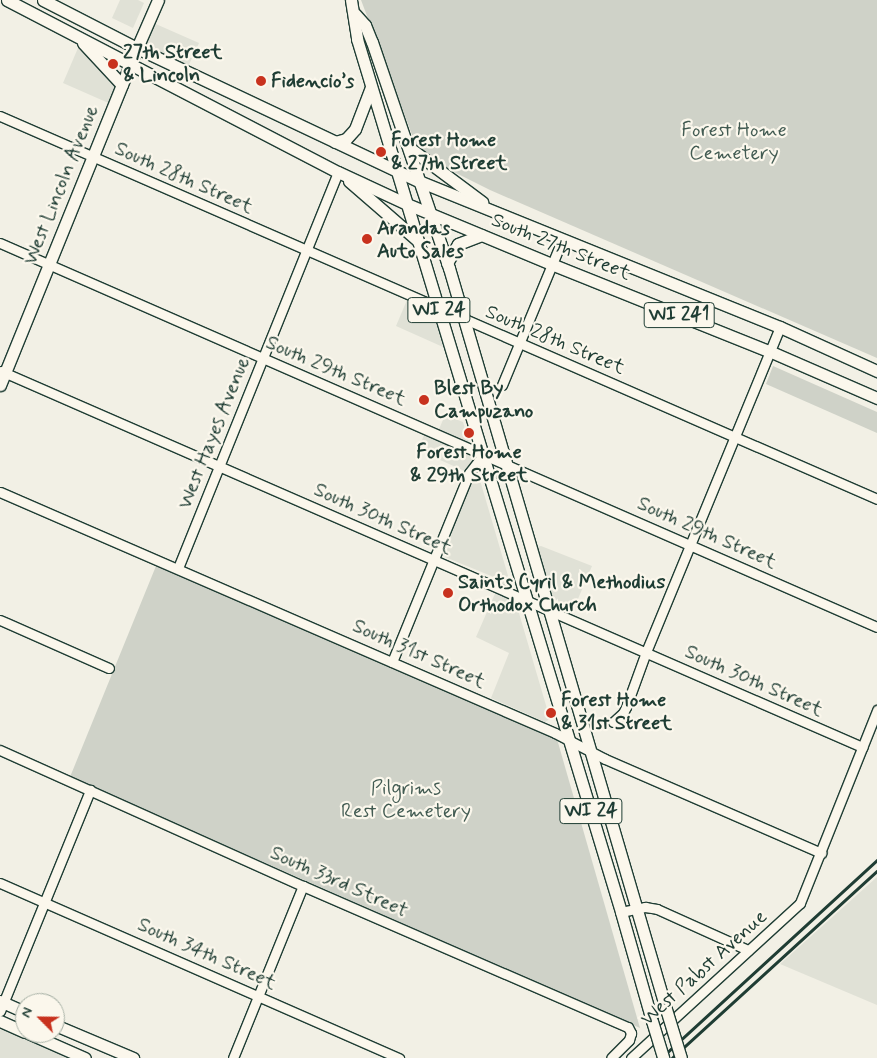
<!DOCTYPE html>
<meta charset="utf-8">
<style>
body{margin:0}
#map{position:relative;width:877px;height:1058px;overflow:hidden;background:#f2f0e5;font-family:Mynerve,sans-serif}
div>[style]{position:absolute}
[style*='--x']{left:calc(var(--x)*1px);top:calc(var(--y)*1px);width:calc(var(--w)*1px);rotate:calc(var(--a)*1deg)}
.built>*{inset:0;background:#e0e1d6}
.green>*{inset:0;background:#cfd2c8}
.roads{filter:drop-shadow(1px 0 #1f3d34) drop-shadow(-1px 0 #1f3d34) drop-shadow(0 1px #1f3d34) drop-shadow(0 -1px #1f3d34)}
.minor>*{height:9px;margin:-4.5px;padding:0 4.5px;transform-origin:4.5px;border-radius:4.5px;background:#fbf7ec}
.major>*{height:11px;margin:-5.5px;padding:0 5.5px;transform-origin:5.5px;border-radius:5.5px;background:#fbf7ec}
.rail>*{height:2.5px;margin:-1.25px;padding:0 1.25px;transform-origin:1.25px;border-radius:1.25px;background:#1f3d34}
.bridges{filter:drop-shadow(1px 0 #1f3d34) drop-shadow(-1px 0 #1f3d34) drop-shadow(0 1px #1f3d34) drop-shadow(0 -1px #1f3d34)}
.major-bridge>*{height:11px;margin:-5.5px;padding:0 5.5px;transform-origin:5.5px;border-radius:5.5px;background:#fbf7ec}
.dots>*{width:14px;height:14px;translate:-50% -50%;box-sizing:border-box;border:2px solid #fbf7ec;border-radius:50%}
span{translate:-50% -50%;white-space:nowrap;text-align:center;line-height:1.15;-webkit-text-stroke:4.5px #fbf7ec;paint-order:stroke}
.shield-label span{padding:1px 4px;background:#fbf7ec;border:1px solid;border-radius:4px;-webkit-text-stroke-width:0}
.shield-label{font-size:19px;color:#1f3d34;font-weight:700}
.poi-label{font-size:20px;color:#1f3d34;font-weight:700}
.left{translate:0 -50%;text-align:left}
.park-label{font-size:20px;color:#425b52}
.street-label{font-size:20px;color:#1f3d34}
.north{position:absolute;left:15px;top:993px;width:50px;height:50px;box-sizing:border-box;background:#fbf7ec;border:1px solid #a3ada2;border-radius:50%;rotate:293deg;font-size:14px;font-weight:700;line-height:20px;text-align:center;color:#1f3d34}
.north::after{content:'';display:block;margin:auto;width:18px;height:22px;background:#c8321e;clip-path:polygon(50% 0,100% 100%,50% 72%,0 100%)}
</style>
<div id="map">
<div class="built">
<i style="clip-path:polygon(120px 0,138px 0,144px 3px,133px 28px,112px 18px)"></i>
<i style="clip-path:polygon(149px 21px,199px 43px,186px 71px,137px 48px)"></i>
<i style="clip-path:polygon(81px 41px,122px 85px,113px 105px,63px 83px)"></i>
<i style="clip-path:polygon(407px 300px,433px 312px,443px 347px,396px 326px)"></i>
<i style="clip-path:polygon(445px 415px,463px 422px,550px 719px,545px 722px,491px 698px,509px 653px,476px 637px,501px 580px,445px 557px,469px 473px,418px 450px,426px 430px,437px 434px)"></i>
<i style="clip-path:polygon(541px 546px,592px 566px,569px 620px,550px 612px,531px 548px)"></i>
<i style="clip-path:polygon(877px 877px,877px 1005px,780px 964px)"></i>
<i style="clip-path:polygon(0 1021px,85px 1058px,0 1058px)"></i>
</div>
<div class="green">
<i style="clip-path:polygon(361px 0,877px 0,877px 358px,490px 190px,422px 156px,417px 148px)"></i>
<i style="clip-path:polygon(773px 366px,877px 412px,877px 433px,766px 384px)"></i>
<i style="clip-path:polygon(156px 566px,557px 739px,640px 1028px,70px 777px)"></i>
</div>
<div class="roads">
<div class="minor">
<i style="--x:0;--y:116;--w:957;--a:23.59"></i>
<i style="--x:0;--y:243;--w:957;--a:23.65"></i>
<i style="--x:1;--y:371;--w:940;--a:23.59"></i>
<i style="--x:502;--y:385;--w:157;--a:-67.5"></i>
<i style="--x:0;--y:492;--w:605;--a:23.47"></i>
<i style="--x:555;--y:733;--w:56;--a:27.5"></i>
<i style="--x:605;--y:759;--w:236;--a:23.5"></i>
<i style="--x:178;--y:568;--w:427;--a:-68"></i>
<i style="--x:0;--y:620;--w:119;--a:23.8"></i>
<i style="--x:392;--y:662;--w:204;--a:-67.8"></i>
<i style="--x:469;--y:473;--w:23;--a:-52"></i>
<i style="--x:613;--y:722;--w:13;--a:-42"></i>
<i style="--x:623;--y:713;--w:7;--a:-63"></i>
<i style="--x:626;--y:707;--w:59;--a:-70"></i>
<i style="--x:646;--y:652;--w:352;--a:-67.6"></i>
<i style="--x:0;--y:750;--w:332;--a:24.2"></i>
<i style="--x:303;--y:886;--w:354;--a:23.5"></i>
<i style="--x:628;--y:1027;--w:7;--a:63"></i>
<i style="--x:631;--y:1033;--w:7;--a:106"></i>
<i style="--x:629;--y:1040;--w:25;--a:135"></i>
<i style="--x:0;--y:883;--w:436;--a:23.7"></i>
<i style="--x:621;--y:912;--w:25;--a:-12"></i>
<i style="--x:645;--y:907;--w:12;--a:9"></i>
<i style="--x:657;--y:909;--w:100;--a:24.3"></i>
<i style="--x:0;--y:1011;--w:239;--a:-67.8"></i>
<i style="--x:233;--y:1058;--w:186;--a:-67.9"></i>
<i style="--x:631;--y:1058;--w:229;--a:-42.5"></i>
<i style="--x:800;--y:903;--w:208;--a:-68.2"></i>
</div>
<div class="major">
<i style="--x:7;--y:0;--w:373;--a:27.5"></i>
<i style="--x:338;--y:172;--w:76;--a:24.9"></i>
<i style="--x:407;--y:204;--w:156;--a:22.6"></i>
<i style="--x:551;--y:264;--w:235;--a:21.8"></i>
<i style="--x:769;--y:351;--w:118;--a:23.5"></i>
<i style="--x:43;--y:0;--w:106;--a:27.1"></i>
<i style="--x:137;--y:48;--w:314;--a:25.3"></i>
<i style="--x:421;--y:182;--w:387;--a:22"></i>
<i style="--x:780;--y:327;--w:107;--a:24.4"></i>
<i style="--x:351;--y:0;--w:39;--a:81"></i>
<i style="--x:357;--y:39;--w:912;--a:73.17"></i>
<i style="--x:621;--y:912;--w:113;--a:74.1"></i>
<i style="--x:355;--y:14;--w:15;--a:48"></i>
<i style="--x:365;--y:25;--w:18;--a:68"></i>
<i style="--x:372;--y:42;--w:239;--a:71.2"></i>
<i style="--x:449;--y:268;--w:772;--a:73.68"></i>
<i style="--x:83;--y:43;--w:57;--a:47.1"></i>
<i style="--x:335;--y:142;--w:11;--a:-15"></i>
<i style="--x:346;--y:139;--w:13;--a:-48"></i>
<i style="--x:355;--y:129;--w:45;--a:-69.1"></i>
<i style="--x:411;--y:149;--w:89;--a:36.7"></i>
<i style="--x:349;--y:181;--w:91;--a:41"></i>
<i style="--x:447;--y:263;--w:22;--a:-60"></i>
<i style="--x:458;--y:244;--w:25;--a:-21"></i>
<i style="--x:0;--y:385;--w:364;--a:-67.9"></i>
<i style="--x:137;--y:48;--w:52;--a:-66.4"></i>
<i style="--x:0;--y:1001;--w:27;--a:24"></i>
<i style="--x:0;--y:1021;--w:27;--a:24"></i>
<i style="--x:55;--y:1025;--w:85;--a:22.9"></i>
<i style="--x:28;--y:1033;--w:62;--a:23.7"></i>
</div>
</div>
<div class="rail">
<i style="--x:661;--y:1058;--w:293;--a:-42.5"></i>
<i style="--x:672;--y:1058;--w:277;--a:-42.4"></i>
</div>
<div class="bridges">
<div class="major-bridge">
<i style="--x:666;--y:1009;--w:51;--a:73"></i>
<i style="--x:652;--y:1021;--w:39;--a:73"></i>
</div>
</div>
<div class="dots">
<i style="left:113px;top:64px;background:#c8321e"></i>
<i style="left:261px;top:81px;background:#c8321e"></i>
<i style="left:381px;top:152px;background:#c8321e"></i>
<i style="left:367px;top:239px;background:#c8321e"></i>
<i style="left:424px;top:400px;background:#c8321e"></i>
<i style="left:469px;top:433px;background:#c8321e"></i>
<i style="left:448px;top:593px;background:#c8321e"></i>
<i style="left:551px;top:713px;background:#c8321e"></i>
</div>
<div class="shield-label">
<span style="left:439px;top:310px">WI 24</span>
<span style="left:679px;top:315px">WI 241</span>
<span style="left:591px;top:811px">WI 24</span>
</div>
<div class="poi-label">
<span class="left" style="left:123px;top:64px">27th Street<br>&amp; Lincoln</span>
<span class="left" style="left:271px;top:81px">Fidencio’s</span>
<span class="left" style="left:391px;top:152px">Forest Home<br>&amp; 27th Street</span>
<span class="left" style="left:377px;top:240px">Arandas<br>Auto Sales</span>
<span class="left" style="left:434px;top:400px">Blest By<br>Campuzano</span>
<span style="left:469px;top:464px">Forest Home<br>&amp; 29th Street</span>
<span class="left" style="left:458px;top:594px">Saints Cyril &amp; Methodius<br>Orthodox Church</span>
<span class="left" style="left:561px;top:712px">Forest Home<br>&amp; 31st Street</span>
</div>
<div class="park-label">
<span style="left:734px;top:142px">Forest Home<br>Cemetery</span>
<span style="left:406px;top:800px">Pilgrims<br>Rest Cemetery</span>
</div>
<div class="street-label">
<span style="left:184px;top:178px;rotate:24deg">South 28th Street</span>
<span style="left:61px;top:185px;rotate:-68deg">West Lincoln Avenue</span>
<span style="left:561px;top:247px;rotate:22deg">South 27th Street</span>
<span style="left:555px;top:340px;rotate:23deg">South 28th Street</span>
<span style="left:336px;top:371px;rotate:23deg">South 29th Street</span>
<span style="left:214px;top:433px;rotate:-68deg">West Hayes Avenue</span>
<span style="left:383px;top:519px;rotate:24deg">South 30th Street</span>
<span style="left:707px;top:533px;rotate:24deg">South 29th Street</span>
<span style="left:419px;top:654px;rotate:24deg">South 31st Street</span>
<span style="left:754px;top:681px;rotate:24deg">South 30th Street</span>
<span style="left:339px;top:882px;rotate:24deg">South 33rd Street</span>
<span style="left:207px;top:954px;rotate:24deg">South 34th Street</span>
<span style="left:704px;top:968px;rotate:-42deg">West Pabst Avenue</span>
</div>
<div class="north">N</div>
</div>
